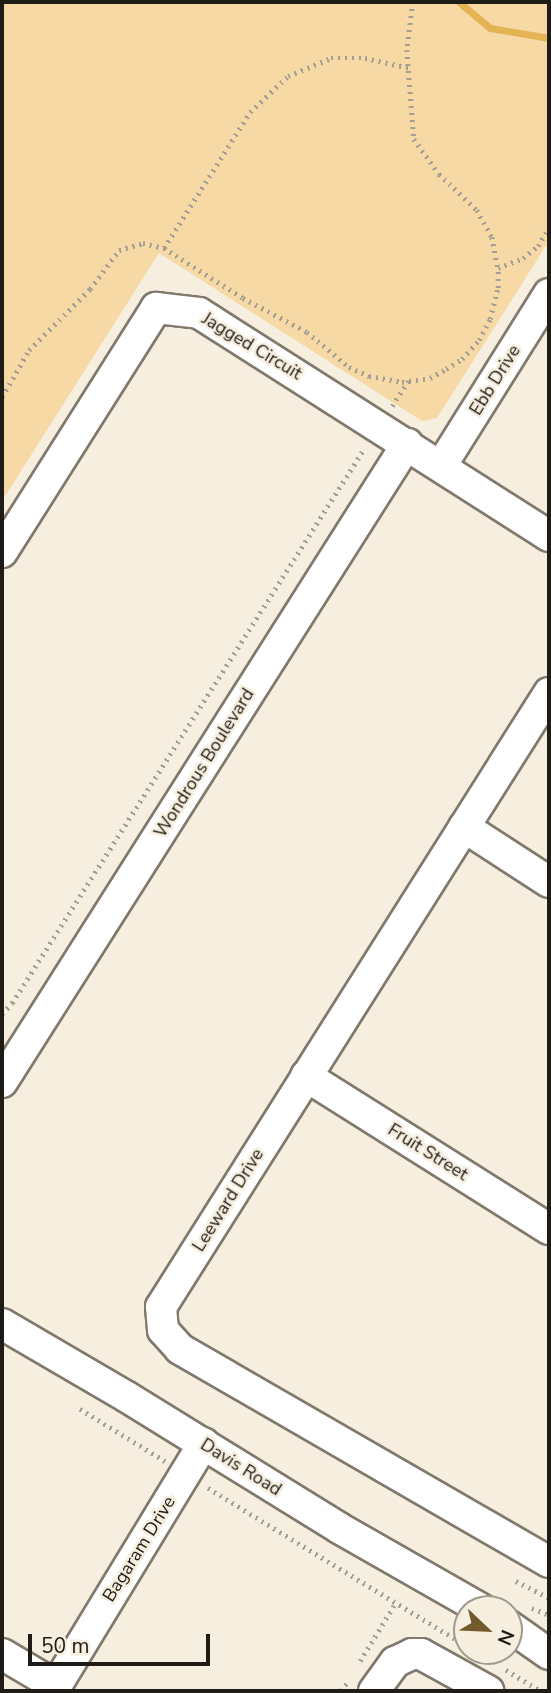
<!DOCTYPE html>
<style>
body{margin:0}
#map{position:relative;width:551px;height:1693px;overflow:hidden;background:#f6eedf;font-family:"Nunito Sans",sans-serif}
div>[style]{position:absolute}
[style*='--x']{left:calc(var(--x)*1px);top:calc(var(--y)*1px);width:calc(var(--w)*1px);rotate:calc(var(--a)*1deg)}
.green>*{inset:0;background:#f6d9a4}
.stream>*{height:7px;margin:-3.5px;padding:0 3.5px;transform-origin:3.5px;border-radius:3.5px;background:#e3b354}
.path>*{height:4.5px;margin-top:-2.25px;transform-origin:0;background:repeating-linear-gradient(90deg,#a49e93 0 2px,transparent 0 7px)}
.roads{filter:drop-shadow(2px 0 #80796c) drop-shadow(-2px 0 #80796c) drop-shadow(0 2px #80796c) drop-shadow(0 -2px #80796c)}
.street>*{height:30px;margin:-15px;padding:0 15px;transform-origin:15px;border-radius:15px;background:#fff}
span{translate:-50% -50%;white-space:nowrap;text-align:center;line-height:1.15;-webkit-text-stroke:5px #f6eedf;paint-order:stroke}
.street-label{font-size:18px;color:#1f1c17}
.frame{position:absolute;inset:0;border:4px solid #1f1c17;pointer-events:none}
.north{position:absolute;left:453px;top:1595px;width:70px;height:70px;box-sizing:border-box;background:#f6eedf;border:2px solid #a09a8f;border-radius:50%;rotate:113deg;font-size:19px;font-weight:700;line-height:28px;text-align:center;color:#1f1c17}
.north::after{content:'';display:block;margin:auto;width:24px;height:32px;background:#735a2b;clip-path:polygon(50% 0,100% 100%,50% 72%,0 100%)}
.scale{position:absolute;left:28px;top:1634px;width:182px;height:32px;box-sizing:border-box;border:4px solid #1f1c17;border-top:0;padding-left:9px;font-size:21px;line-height:24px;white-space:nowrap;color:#1f1c17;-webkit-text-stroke:5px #f6eedf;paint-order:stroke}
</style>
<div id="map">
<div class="green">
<i style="clip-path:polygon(2px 2px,549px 2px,549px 241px,437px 418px,422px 421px,159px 253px,2px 501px)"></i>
</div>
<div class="stream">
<i style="--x:459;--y:2;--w:40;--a:40"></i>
<i style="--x:490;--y:28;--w:60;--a:9.6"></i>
</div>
<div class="path">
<i style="--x:413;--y:2;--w:48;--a:97.1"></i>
<i style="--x:407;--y:50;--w:89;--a:85.5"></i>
<i style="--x:414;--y:139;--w:43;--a:54.5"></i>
<i style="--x:439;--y:174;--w:52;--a:43.5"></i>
<i style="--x:477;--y:210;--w:31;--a:61"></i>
<i style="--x:492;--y:237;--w:32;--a:79"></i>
<i style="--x:498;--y:268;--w:27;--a:-22"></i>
<i style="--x:523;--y:258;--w:19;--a:-39"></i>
<i style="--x:538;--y:246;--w:22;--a:-60"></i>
<i style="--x:164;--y:248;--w:93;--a:32.3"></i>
<i style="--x:243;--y:298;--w:72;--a:28"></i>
<i style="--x:307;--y:332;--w:55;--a:39.8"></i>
<i style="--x:349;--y:367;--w:22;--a:24"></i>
<i style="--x:369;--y:376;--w:34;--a:10"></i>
<i style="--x:402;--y:382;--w:28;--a:-8"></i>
<i style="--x:430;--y:378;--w:18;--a:-29"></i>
<i style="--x:446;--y:369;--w:19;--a:-32"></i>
<i style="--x:462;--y:359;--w:25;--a:-48"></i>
<i style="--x:479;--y:340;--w:24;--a:-62"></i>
<i style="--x:490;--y:319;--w:32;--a:-76"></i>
<i style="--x:498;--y:288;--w:20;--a:-90"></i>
<i style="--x:2;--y:397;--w:54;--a:-60.1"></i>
<i style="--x:29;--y:350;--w:86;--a:-45"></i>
<i style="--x:90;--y:289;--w:49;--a:-53.4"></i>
<i style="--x:119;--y:250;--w:25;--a:-16"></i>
<i style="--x:143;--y:243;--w:22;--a:13"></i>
<i style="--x:164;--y:248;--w:161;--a:-57.7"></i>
<i style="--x:250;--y:112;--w:52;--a:-43.5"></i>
<i style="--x:288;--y:76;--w:47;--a:-22.7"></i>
<i style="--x:331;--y:58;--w:34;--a:0"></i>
<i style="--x:365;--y:58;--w:46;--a:12.5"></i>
<i style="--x:392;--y:406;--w:30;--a:-57"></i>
<i style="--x:2;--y:1014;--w:15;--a:-48"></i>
<i style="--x:12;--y:1003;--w:656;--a:-57.57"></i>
<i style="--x:80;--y:1409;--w:100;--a:31.5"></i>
<i style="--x:208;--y:1488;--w:303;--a:31.4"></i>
<i style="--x:516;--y:1581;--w:37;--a:27"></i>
<i style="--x:532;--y:1608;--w:18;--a:22"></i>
<i style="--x:360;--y:1661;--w:69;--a:-58.6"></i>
<i style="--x:506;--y:1670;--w:41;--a:31"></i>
<i style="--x:341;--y:1691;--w:12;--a:-55"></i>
</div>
<div class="roads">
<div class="street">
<i style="--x:441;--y:466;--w:203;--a:-57.9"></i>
<i style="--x:2;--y:552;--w:289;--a:-57.7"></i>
<i style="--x:156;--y:308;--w:43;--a:6.6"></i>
<i style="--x:199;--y:313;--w:415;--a:32.5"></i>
<i style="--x:549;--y:693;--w:726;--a:122.29"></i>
<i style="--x:161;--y:1307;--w:23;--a:85"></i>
<i style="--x:163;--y:1330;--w:25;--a:48"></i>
<i style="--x:180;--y:1349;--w:426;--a:30"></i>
<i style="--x:464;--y:827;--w:101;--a:32.9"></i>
<i style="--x:306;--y:1076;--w:287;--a:32.2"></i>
<i style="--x:2;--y:1082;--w:756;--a:-57.59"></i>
<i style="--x:2;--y:1324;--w:145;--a:30.3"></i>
<i style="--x:127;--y:1397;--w:249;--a:31.7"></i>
<i style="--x:339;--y:1528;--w:163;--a:29.7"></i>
<i style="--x:509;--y:1626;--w:49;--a:35"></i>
<i style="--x:2;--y:1654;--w:63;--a:30.7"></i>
<i style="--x:53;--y:1691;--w:290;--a:-58.7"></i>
<i style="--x:374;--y:1691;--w:36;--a:-54"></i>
<i style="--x:395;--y:1662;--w:19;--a:-25"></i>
<i style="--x:412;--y:1654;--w:9;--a:0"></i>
<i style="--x:421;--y:1654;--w:77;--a:28.9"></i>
</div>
</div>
<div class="street-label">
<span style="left:252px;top:346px;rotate:31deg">Jagged Circuit</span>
<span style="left:495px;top:380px;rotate:-58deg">Ebb Drive</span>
<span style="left:204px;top:763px;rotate:-58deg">Wondrous Boulevard</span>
<span style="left:428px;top:1152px;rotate:32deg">Fruit Street</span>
<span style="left:228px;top:1200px;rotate:-58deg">Leeward Drive</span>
<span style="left:241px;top:1467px;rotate:32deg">Davis Road</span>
<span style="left:139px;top:1549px;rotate:-58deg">Bagaram Drive</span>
</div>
<div class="frame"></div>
<div class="north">N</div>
<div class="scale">50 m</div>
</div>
